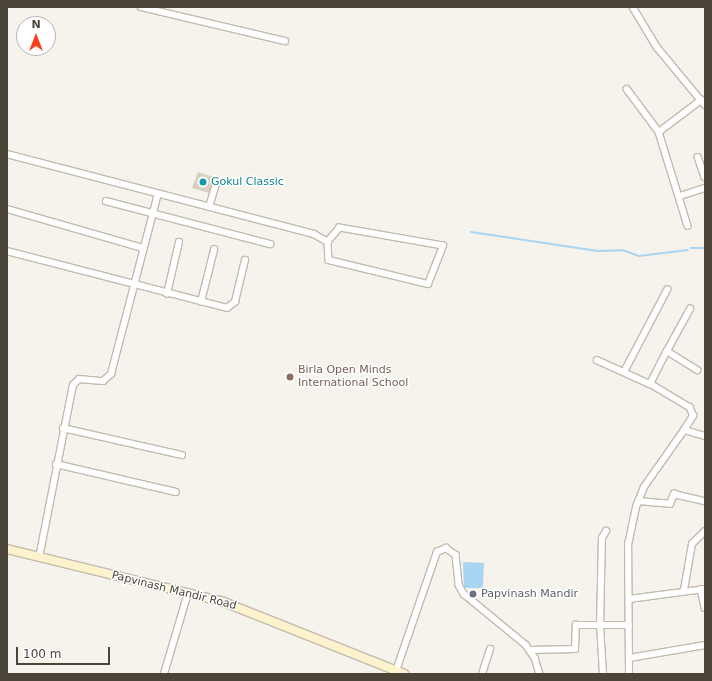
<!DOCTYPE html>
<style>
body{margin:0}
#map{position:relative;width:712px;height:681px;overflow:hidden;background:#f6f3ec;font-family:"DejaVu Sans",sans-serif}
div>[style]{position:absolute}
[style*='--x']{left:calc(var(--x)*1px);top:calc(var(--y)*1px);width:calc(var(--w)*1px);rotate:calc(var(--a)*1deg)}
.water>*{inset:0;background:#a9d4f2}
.stream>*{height:2px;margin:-1px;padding:0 1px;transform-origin:1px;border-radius:1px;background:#a9d4f2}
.building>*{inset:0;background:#d8cfc1}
.roads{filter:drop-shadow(1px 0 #c2bbae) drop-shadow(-1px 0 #c2bbae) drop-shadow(0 1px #c2bbae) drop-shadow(0 -1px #c2bbae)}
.street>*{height:5.5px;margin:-2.75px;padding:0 2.75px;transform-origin:2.75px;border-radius:2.75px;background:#fff}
.secondary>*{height:8px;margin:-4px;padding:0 4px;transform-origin:4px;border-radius:4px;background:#fff3cd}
.dots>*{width:11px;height:11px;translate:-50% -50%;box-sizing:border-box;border:2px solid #fff;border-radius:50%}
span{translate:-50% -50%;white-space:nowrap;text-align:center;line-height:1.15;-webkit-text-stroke:3px #fff;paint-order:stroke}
.culture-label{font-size:11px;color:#0d838f}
.left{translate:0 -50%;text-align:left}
.education-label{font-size:11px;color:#785e54}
.street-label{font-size:11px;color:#4b4439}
.worship-label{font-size:11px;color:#5b616d}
.frame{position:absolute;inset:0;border:8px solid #4b4439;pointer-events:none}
.north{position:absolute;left:16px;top:16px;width:40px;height:40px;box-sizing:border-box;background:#fff;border:1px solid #b7b4b0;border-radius:50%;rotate:0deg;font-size:11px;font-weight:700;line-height:16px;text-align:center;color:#4b4439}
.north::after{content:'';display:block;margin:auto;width:14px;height:18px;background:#fc3f1d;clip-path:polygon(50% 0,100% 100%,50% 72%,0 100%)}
.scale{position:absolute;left:16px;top:647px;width:94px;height:18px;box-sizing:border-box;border:2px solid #4b4439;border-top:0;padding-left:5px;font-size:12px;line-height:14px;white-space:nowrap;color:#4b4439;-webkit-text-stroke:3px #fff;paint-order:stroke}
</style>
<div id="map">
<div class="water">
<i style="clip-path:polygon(463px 562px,484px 563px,483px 588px,464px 588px)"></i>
</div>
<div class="stream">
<i style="--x:471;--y:232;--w:128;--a:8.5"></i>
<i style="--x:598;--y:251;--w:25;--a:-2"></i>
<i style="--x:623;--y:250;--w:17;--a:21"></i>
<i style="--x:639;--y:256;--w:49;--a:-7"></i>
<i style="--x:691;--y:248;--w:14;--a:0"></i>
</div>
<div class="building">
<i style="clip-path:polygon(198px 172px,214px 177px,209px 193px,192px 188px)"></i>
</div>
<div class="roads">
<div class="street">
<i style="--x:141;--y:7;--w:148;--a:13.3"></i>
<i style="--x:633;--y:7;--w:47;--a:59"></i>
<i style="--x:657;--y:47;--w:75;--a:50.4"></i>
<i style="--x:627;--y:89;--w:54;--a:53.3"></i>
<i style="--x:659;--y:132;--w:98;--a:72.9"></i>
<i style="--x:659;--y:132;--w:53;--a:-37.3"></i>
<i style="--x:7;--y:154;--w:317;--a:14.6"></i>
<i style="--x:314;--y:234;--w:16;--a:30"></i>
<i style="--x:328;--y:242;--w:18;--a:87"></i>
<i style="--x:329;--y:260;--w:102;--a:13.6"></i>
<i style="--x:428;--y:284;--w:41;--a:-68.5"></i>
<i style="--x:443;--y:246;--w:105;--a:-170.1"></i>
<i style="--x:340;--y:228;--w:18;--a:131"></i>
<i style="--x:698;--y:157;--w:21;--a:71"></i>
<i style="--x:680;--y:196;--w:26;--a:-18"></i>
<i style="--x:106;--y:201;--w:170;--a:14.7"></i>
<i style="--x:209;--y:207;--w:27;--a:-73"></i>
<i style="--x:7;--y:209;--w:141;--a:16"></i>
<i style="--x:7;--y:251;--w:227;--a:14.5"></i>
<i style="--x:227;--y:308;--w:10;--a:-37"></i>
<i style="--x:235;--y:302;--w:43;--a:-76.6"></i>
<i style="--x:167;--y:294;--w:53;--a:-77"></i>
<i style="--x:201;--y:302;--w:54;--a:-76"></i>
<i style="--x:667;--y:351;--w:48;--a:-61.3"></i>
<i style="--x:597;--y:360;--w:58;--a:24.4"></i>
<i style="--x:624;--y:372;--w:93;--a:-62.3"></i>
<i style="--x:63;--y:428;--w:122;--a:12.8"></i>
<i style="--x:684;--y:430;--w:17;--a:-57"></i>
<i style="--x:693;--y:416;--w:9;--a:-111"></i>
<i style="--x:690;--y:408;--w:47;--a:-149"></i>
<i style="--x:650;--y:384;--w:37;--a:-63"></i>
<i style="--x:667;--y:351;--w:36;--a:32"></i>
<i style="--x:56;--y:464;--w:123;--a:13.1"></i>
<i style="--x:638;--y:501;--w:32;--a:5"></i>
<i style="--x:670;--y:504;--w:11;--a:-68"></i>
<i style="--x:674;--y:494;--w:32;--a:13"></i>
<i style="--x:39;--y:558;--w:176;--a:-78.9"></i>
<i style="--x:73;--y:385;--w:8;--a:-45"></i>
<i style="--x:79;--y:379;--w:24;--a:5"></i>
<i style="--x:103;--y:381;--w:11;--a:-41"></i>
<i style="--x:111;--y:374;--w:186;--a:-75.4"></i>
<i style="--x:701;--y:589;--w:19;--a:78"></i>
<i style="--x:684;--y:590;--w:47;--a:-80.1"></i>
<i style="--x:692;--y:544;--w:18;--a:-45"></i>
<i style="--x:629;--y:599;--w:77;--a:-7.5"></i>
<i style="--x:531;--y:650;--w:44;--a:-1.3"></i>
<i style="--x:575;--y:649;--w:24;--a:-88"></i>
<i style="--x:576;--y:625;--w:53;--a:0"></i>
<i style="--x:629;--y:658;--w:77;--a:-9.7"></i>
<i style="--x:396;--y:671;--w:126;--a:-71"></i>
<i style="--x:437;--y:552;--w:10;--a:-24"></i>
<i style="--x:446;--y:548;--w:12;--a:35"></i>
<i style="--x:456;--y:555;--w:30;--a:84"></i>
<i style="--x:459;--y:585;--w:10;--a:61"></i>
<i style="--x:464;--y:594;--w:80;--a:39.4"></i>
<i style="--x:526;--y:645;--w:16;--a:55"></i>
<i style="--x:535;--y:658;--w:17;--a:73"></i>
<i style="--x:164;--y:674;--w:84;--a:-73.5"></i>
<i style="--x:482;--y:674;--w:26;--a:-72"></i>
<i style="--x:603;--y:674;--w:49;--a:-93.5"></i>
<i style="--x:600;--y:625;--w:87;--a:-88.7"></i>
<i style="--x:602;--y:538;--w:8;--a:-60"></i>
<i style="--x:629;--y:674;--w:129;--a:-90.4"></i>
<i style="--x:628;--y:545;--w:39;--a:-78"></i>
<i style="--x:636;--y:507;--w:22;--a:-68"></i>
<i style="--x:644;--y:487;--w:70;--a:-54.9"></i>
<i style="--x:684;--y:430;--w:22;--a:16"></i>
</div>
<div class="secondary">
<i style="--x:7;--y:549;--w:220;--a:13.7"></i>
<i style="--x:221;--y:601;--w:197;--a:21.7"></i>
</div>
</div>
<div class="dots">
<i style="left:203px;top:182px;background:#0f9aa8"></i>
<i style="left:290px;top:377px;background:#8d6e63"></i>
<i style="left:473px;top:594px;background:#6b7280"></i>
</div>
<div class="culture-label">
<span class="left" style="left:211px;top:182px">Gokul Classic</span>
</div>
<div class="education-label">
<span class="left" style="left:298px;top:377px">Birla Open Minds<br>International School</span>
</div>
<div class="street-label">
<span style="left:174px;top:591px;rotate:14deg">Papvinash Mandir Road</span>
</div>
<div class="worship-label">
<span class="left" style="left:481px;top:594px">Papvinash Mandir</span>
</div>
<div class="frame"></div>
<div class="north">N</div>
<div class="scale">100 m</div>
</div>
